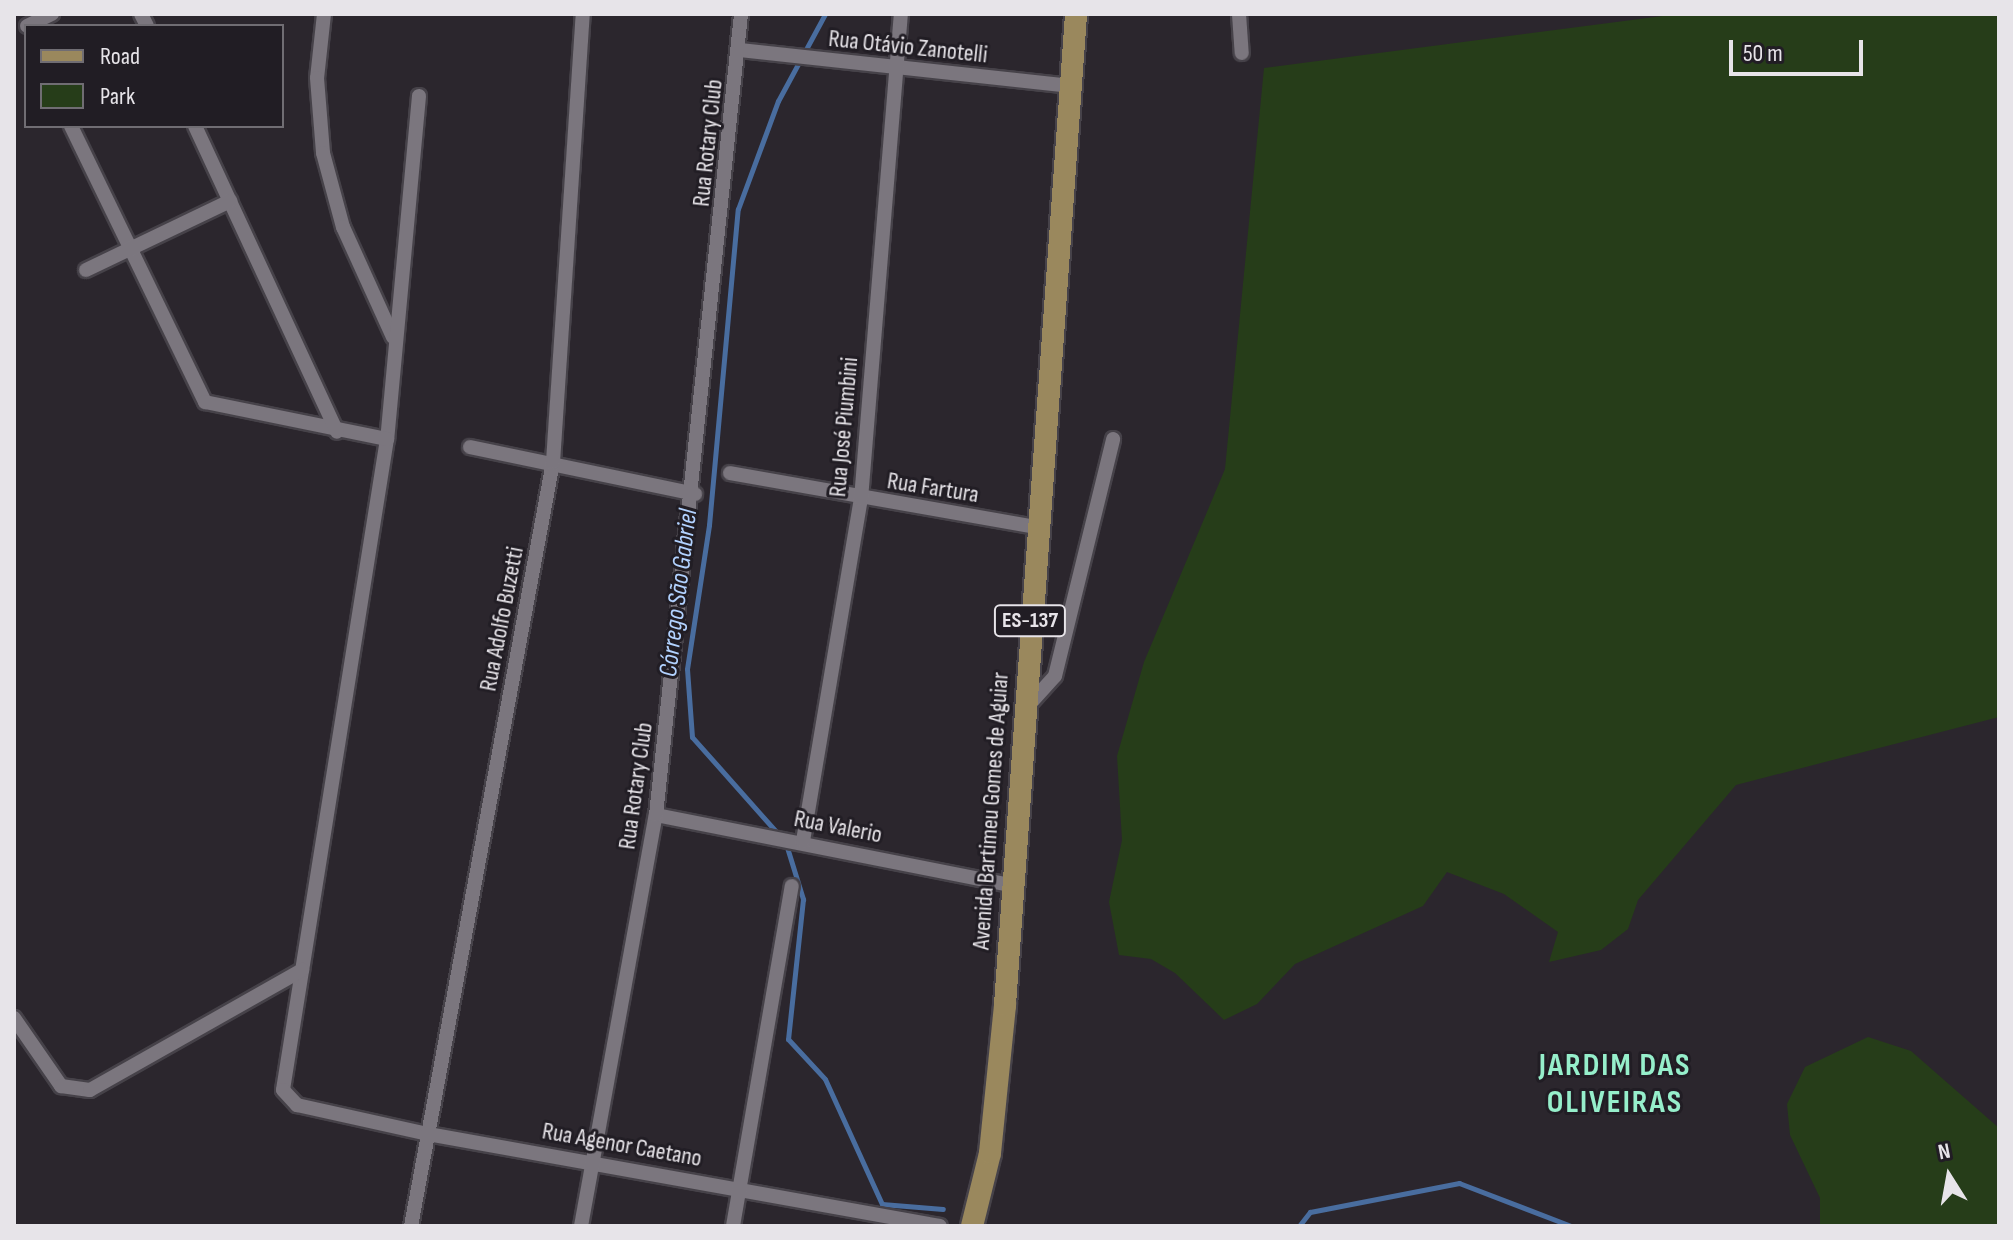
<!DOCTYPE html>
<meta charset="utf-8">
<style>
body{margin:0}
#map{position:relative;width:2013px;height:1240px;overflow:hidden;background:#2b262d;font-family:"Sofia Sans Condensed",sans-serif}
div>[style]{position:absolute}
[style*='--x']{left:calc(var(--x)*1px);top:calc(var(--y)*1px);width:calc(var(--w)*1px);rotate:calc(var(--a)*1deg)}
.green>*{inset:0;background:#263d19}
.stream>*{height:5px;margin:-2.5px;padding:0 2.5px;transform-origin:2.5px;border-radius:2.5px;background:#496d9f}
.roads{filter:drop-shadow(2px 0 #464249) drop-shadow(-2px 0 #464249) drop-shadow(0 2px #464249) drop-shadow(0 -2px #464249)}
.street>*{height:14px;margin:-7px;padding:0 7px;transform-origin:7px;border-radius:7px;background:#7b767e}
.primary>*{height:22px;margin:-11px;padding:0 11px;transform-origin:11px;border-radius:11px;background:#9a885d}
span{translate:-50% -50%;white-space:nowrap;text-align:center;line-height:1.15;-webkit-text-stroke:6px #211d24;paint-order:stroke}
.shield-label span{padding:2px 6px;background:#211d24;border:2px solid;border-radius:6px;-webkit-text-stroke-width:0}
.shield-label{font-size:22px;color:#e7e4e9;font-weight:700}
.street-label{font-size:24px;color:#e7e4e9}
.water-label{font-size:26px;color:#b2d2ff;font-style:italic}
.district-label{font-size:32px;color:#96efcb;font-weight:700;letter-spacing:2px}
.frame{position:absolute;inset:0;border:16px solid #e7e4e9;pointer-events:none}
.legend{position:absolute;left:24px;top:24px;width:260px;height:104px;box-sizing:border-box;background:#211d24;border:2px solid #706d73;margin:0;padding:10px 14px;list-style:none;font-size:24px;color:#e7e4e9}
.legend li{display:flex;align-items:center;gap:16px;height:40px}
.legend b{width:40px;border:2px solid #706d73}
.north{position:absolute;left:1909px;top:1136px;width:80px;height:80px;-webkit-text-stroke:6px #211d24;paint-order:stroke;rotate:349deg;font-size:22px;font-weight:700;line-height:32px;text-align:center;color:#e7e4e9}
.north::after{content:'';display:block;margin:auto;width:28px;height:36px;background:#e7e4e9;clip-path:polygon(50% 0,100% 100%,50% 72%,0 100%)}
.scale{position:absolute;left:1729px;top:40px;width:134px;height:36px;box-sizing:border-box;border:4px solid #e7e4e9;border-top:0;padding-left:10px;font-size:24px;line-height:28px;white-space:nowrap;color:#e7e4e9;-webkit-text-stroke:6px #211d24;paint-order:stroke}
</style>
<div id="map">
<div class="green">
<i style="clip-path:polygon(1678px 14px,1999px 14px,1999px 717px,1736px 785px,1638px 900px,1628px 929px,1601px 950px,1549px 962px,1558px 932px,1504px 894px,1447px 872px,1423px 906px,1295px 964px,1257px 1004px,1224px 1020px,1175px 973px,1151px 959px,1119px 955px,1109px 902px,1122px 840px,1117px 756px,1144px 662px,1225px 469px,1264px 68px)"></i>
<i style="clip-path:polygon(1868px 1037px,1911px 1051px,1999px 1128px,1999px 1226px,1820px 1226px,1820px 1198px,1790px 1135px,1787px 1104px,1805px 1067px)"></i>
</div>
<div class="stream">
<i style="--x:780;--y:836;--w:132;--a:-131.6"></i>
<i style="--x:692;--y:737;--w:68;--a:-94.2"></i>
<i style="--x:687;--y:669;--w:146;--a:-81.3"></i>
<i style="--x:709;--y:525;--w:317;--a:-84.8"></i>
<i style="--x:738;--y:209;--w:115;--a:-69.7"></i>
<i style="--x:778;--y:101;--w:99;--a:-61.6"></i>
<i style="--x:786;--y:844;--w:58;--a:72.8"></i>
<i style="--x:803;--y:899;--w:141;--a:96.1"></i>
<i style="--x:788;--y:1039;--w:54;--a:47.2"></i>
<i style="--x:825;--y:1079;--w:137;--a:65.5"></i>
<i style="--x:882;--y:1204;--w:22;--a:82"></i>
<i style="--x:882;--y:1204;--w:61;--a:4.7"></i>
<i style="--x:1299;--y:1226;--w:18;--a:-52"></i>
<i style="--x:1310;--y:1212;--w:152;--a:-11"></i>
<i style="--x:1459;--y:1183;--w:120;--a:21"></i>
</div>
<div class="roads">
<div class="street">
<i style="--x:141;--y:14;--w:13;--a:63"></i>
<i style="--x:324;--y:14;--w:64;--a:96.2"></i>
<i style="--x:317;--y:78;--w:75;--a:85.4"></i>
<i style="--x:323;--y:153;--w:77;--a:74.9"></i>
<i style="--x:343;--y:227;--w:121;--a:65.6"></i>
<i style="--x:1239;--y:14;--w:39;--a:86"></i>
<i style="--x:27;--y:26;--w:28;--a:-26"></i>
<i style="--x:740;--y:50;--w:333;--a:6.2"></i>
<i style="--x:419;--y:96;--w:344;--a:95.3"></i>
<i style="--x:387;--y:439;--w:659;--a:99.08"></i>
<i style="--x:283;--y:1090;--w:21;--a:47"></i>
<i style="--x:297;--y:1105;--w:134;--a:12.5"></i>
<i style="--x:428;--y:1134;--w:520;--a:10.19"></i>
<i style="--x:71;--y:126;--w:307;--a:64.1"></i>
<i style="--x:205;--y:402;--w:186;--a:11.5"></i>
<i style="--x:195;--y:126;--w:337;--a:65.1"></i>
<i style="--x:86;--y:270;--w:160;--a:-25.6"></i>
<i style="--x:470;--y:447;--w:230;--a:11.8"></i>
<i style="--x:730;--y:473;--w:310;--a:10"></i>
<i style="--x:1026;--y:708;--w:43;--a:-47.8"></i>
<i style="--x:1055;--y:676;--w:244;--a:-76.2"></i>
<i style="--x:656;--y:815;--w:361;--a:11.2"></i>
<i style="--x:803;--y:841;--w:347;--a:-80.4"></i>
<i style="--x:861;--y:499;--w:487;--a:-85.3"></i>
<i style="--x:14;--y:1018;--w:83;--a:55.3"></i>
<i style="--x:61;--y:1086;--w:29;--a:8"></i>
<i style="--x:90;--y:1090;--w:244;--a:-29.5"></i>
<i style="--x:411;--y:1226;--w:777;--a:-79.47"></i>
<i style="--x:553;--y:462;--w:449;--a:-86.2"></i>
<i style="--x:581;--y:1226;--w:418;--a:-79.7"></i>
<i style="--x:656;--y:815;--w:805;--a:-83.94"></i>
<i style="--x:733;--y:1226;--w:345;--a:-80.2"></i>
</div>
<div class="primary">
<i style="--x:972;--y:1226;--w:75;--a:-76.1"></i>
<i style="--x:990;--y:1153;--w:149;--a:-84.2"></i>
<i style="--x:1005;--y:1005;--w:994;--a:-85.9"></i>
</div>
</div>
<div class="shield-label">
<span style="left:1030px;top:621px">ES-137</span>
</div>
<div class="street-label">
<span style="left:908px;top:47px;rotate:6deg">Rua Otávio Zanotelli</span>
<span style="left:708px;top:143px;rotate:-84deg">Rua Rotary Club</span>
<span style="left:844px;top:427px;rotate:-85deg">Rua José Piumbini</span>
<span style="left:933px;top:488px;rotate:9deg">Rua Fartura</span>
<span style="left:502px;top:619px;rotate:-79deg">Rua Adolfo Buzetti</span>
<span style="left:636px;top:786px;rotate:-82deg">Rua Rotary Club</span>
<span style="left:991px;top:811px;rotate:-86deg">Avenida Bartimeu Gomes de Aguiar</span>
<span style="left:838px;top:827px;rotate:11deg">Rua Valerio</span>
<span style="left:622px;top:1145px;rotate:10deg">Rua Agenor Caetano</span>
</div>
<div class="water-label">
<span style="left:679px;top:593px;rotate:-83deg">Córrego São Gabriel</span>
</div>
<div class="district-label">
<span style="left:1615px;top:1085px">JARDIM DAS<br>OLIVEIRAS</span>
</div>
<div class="frame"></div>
<ul class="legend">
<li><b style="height:10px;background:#9a885d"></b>Road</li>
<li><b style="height:22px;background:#263d19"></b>Park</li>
</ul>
<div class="north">N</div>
<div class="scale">50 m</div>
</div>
